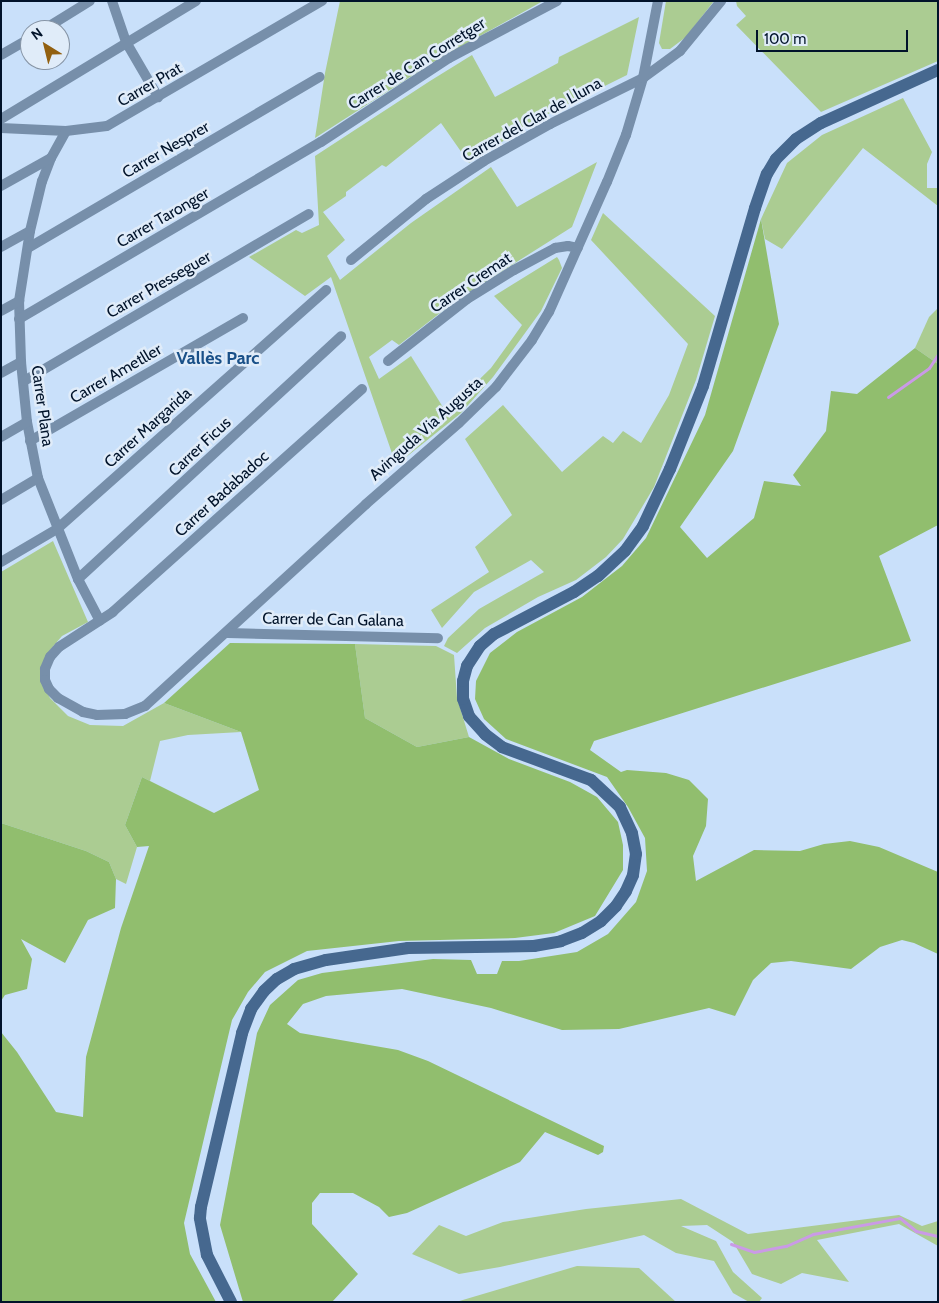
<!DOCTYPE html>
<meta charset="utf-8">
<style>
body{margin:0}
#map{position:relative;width:939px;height:1303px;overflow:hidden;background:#c9e0fa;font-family:Cabin,sans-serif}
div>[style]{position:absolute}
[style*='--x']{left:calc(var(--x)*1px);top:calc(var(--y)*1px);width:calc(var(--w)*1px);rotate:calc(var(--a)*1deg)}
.green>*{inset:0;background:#abcc92}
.forest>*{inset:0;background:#91be6e}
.stream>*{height:3px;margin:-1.5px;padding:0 1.5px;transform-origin:1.5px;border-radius:1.5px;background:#ca9ae6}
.street>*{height:10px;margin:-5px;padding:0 5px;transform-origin:5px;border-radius:5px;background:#778faa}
.secondary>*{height:12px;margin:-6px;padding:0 6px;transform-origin:6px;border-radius:6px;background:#46688f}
span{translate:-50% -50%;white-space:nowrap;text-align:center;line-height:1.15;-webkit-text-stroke:5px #e0ecf9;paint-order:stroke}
.street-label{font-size:16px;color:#01132a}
.neighbourhood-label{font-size:18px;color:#195088;font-weight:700}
.frame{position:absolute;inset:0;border:2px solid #01132a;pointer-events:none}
.north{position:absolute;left:20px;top:20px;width:50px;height:50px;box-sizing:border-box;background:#e0ecf9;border:1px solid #8795a6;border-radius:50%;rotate:324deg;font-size:14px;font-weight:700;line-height:20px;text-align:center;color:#01132a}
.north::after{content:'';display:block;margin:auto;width:18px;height:22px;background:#926010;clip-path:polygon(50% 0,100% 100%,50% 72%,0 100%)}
.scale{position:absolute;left:756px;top:30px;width:152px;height:22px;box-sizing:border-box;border:2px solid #01132a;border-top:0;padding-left:6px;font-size:15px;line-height:18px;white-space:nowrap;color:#01132a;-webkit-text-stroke:4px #e0ecf9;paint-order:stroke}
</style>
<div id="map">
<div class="green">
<i style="clip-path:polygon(340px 1px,543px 1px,435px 61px,315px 138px,325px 73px)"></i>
<i style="clip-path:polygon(666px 1px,714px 1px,686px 37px,670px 49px,662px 49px,659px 43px)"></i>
<i style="clip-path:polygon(736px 1px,938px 1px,938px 61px,821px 112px,736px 25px,746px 16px,737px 6px)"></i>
<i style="clip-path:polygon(639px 17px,627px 75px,538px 119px,469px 163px,441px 123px,386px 167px,382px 165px,346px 192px,346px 196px,323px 212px,345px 240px,327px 256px,340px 280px,411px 223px,491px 167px,517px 207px,597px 162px,572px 227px,458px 299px,399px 345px,392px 340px,369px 357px,379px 379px,411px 356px,446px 412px,491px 368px,522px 325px,494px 296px,557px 257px,559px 260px,562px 268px,541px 311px,493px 377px,461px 413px,400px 462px,395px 462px,331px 277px,305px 296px,249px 257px,296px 230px,302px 233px,319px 225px,315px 156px,430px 81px,472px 55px,495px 97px,558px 63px,559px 57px)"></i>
<i style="clip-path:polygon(903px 98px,932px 152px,927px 164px,927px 188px,938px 188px,938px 206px,863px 148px,782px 249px,765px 239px,761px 219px,787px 163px,822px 135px)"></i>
<i style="clip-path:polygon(603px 213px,715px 316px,696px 380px,654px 487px,623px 539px,606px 557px,576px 580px,538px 597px,485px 628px,457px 653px,444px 646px,448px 638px,479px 609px,544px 572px,531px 560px,474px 592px,442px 628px,431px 610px,489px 572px,475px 547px,512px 515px,465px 439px,503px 405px,562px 472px,603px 436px,613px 443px,623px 431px,641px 443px,669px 395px,688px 344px,591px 240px)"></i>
<i style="clip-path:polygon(938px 308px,938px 364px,915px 348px,929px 317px)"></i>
<i style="clip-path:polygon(53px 541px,88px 622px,62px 636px,50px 650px,43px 684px,50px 698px,68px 716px,90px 725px,123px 726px,164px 703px,241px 732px,188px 735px,160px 741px,150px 781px,142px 777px,125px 825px,137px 847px,126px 884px,116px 879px,109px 862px,86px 851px,1px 823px,1px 572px)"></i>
<i style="clip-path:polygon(355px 644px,436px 646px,454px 655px,457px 698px,469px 737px,417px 747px,365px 718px)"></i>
<i style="clip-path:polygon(681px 1199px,748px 1234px,899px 1215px,922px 1226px,938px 1221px,938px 1246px,899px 1224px,817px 1240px,849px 1282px,802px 1273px,781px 1284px,752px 1274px,733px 1242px,707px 1225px,681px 1226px,716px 1241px,733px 1272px,762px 1298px,759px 1302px,749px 1302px,733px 1293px,714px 1261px,676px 1253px,644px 1235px,500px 1267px,459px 1274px,412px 1254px,439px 1225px,466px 1236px,503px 1222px,586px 1209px)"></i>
<i style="clip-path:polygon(577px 1266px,639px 1268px,676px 1302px,456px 1302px)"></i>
</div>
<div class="forest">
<i style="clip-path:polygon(761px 219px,779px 324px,733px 451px,680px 527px,707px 558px,754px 518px,764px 481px,801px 486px,793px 475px,826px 431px,831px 391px,857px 394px,915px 348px,938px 364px,938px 525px,879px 556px,911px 641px,594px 741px,590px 750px,621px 772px,627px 770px,666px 773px,689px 780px,708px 799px,706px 826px,693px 856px,696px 881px,754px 850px,800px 851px,824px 844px,850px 841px,879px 847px,938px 872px,938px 954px,914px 943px,902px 940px,880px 947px,851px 969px,791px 961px,771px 963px,753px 980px,735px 1016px,709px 1008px,619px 1029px,562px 1030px,491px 1008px,402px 989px,326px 996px,303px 1004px,287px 1024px,300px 1033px,398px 1050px,428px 1061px,604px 1146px,603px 1152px,598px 1155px,545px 1132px,520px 1162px,407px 1213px,389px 1217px,379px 1207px,353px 1193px,320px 1193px,312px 1203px,312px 1224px,358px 1274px,332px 1302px,243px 1302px,220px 1225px,257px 1033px,270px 1005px,298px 980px,322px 973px,433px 959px,471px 960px,477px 974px,497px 974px,502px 961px,519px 961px,577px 952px,608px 934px,636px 902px,647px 871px,645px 838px,628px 807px,607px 777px,506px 739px,484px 719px,475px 699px,476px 681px,490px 653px,517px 632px,582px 597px,622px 566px,646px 538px,705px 415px)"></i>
<i style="clip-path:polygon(230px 643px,355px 644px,365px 718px,417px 747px,469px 737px,509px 759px,570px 782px,597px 797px,618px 822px,623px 845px,623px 870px,595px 916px,554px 933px,515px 938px,399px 941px,307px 951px,265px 972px,248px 992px,232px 1020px,184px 1223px,190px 1254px,216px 1302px,1px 1302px,1px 1032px,17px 1052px,56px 1112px,83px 1117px,86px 1057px,121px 928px,149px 846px,137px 847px,125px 825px,142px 777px,214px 813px,259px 790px,241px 732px,164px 703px)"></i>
<i style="clip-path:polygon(1px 823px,86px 851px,109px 862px,116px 879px,115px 908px,88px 920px,65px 963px,21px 939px,32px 959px,27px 989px,5px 995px,1px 1001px)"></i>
</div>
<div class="stream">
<i style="--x:888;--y:397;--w:50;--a:-35.3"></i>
<i style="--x:929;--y:368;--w:17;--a:-57"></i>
<i style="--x:731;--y:1244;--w:24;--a:19"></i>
<i style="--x:754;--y:1252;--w:33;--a:-11"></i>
<i style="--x:786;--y:1246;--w:30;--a:-24"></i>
<i style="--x:813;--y:1234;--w:88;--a:-10.4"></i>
<i style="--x:900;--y:1218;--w:21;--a:39"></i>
<i style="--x:916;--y:1231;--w:23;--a:13"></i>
</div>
<div class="street">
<i style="--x:112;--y:1;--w:43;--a:71.1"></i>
<i style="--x:126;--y:42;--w:64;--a:59.8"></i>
<i style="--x:43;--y:30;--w:55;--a:-31.7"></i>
<i style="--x:1;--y:55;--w:34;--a:-30"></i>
<i style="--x:1;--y:119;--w:228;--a:-31.2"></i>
<i style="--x:1;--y:128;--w:65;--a:2.6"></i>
<i style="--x:66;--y:131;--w:41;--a:-7"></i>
<i style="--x:107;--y:126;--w:249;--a:-30.2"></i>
<i style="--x:66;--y:131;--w:31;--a:119"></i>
<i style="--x:51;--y:158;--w:25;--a:111"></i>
<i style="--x:42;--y:181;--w:51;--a:103.5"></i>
<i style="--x:30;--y:231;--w:71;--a:98.9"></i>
<i style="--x:19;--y:301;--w:61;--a:88.1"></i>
<i style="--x:21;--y:362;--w:60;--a:84.3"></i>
<i style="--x:27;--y:422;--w:57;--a:78.9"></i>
<i style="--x:38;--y:478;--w:109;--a:68.4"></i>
<i style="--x:78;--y:579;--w:47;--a:62.4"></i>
<i style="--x:1;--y:186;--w:57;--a:-29.2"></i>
<i style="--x:1;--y:247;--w:33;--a:-29"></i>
<i style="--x:28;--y:248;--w:338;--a:-30.4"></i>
<i style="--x:351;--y:260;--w:97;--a:-39.1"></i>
<i style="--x:426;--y:199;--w:69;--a:-33.2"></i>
<i style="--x:484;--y:161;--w:76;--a:-29.3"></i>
<i style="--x:550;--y:124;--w:104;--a:-26.3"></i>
<i style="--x:643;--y:78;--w:46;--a:-36.1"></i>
<i style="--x:680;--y:51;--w:65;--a:-50.6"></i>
<i style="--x:1;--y:311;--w:21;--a:-29"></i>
<i style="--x:19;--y:319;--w:350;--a:-30.4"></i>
<i style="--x:321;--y:142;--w:153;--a:-33.3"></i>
<i style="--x:449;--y:58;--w:122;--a:-27.8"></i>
<i style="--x:388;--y:361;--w:100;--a:-38.1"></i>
<i style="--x:467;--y:299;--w:55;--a:-31.7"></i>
<i style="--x:514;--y:270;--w:47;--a:-28.2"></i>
<i style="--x:555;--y:248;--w:13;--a:-9"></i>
<i style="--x:568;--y:246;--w:10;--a:11"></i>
<i style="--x:1;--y:373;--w:23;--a:-29"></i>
<i style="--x:24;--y:381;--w:330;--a:-30.4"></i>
<i style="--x:362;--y:389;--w:334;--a:138.2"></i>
<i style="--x:113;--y:612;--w:64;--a:147.1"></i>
<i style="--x:59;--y:647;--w:13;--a:132"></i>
<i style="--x:50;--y:657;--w:13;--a:113"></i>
<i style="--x:45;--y:669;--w:11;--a:90"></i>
<i style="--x:45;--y:680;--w:10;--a:66"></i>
<i style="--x:49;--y:689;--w:13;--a:45"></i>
<i style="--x:58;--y:698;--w:29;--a:29"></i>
<i style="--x:83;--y:712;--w:14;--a:12"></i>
<i style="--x:97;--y:715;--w:28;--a:-2"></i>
<i style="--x:125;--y:714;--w:22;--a:-22"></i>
<i style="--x:145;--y:706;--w:299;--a:-42.4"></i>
<i style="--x:366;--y:504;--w:123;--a:-41.1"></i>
<i style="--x:459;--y:423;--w:52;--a:-44.2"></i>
<i style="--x:496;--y:387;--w:59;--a:-52.5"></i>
<i style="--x:532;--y:340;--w:33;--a:-59"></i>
<i style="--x:549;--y:312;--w:142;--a:-66"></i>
<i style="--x:607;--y:182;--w:51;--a:-68"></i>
<i style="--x:626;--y:135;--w:59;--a:-73.4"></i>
<i style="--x:643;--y:78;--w:78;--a:-79"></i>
<i style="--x:1;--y:437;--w:30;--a:-30"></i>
<i style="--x:30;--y:441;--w:246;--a:-30"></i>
<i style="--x:1;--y:500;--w:43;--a:-30.7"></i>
<i style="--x:1;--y:562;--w:65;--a:-30.5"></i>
<i style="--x:57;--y:529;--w:360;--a:-41.6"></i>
<i style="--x:78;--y:579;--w:358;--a:-42.7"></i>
<i style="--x:228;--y:633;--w:210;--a:1.4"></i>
</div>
<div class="secondary">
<i style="--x:231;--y:1302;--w:53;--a:-117.1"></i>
<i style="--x:207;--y:1255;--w:38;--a:-101"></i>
<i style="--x:200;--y:1218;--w:11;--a:-85"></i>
<i style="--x:201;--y:1207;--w:179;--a:-76.7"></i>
<i style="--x:242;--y:1033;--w:26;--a:-69"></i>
<i style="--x:251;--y:1009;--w:22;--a:-54"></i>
<i style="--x:264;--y:991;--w:18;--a:-43"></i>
<i style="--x:277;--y:979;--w:20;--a:-30"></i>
<i style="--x:294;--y:969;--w:33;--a:-16"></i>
<i style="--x:326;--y:960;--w:83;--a:-8.3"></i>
<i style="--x:408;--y:948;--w:126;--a:-0.9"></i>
<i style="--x:534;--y:946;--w:27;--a:-10"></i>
<i style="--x:561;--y:941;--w:22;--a:-21"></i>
<i style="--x:582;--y:933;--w:22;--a:-32"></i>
<i style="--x:601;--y:921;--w:21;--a:-45"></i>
<i style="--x:616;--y:906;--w:18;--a:-56"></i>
<i style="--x:626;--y:891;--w:17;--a:-66"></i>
<i style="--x:633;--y:875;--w:21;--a:-82"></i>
<i style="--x:636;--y:854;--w:21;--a:-101"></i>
<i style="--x:632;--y:833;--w:29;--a:-115"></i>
<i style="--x:620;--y:807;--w:40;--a:-137"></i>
<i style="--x:591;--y:780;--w:95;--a:-159.7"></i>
<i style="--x:502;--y:747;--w:21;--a:-143"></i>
<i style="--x:485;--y:734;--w:24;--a:-132"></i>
<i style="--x:469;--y:716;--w:18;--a:-109"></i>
<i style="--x:463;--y:699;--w:18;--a:-90"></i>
<i style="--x:463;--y:681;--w:16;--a:-75"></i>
<i style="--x:467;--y:666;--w:24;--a:-57"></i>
<i style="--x:480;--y:646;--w:18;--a:-41"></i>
<i style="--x:494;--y:634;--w:90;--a:-27.7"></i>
<i style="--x:574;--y:592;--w:29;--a:-34"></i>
<i style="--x:598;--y:576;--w:37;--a:-43"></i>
<i style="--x:625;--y:551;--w:31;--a:-54"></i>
<i style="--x:643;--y:526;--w:63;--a:-64.7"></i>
<i style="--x:670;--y:469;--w:89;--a:-68.3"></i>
<i style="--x:703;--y:386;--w:185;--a:-73.7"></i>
<i style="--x:755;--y:208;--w:36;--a:-71"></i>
<i style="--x:767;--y:174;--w:17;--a:-59"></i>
<i style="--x:776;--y:159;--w:28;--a:-45"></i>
<i style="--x:796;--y:139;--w:30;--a:-33"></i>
<i style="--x:821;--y:123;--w:128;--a:-24.4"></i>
</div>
<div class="street-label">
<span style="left:417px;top:64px;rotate:-32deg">Carrer de Can Corretger</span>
<span style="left:150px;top:85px;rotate:-30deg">Carrer Prat</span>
<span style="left:532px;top:120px;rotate:-29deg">Carrer del Clar de Lluna</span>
<span style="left:166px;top:150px;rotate:-30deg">Carrer Nesprer</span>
<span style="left:163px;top:218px;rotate:-30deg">Carrer Taronger</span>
<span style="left:471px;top:283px;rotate:-34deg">Carrer Cremat</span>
<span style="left:159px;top:285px;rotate:-30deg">Carrer Presseguer</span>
<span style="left:116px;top:374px;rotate:-30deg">Carrer Ametller</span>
<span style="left:42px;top:406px;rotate:82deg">Carrer Plana</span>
<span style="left:148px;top:428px;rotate:-42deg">Carrer Margarida</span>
<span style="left:426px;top:429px;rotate:-42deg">Avinguda Via Augusta</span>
<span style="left:200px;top:447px;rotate:-43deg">Carrer Ficus</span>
<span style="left:222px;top:494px;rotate:-42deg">Carrer Badabadoc</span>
<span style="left:333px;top:620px;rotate:1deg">Carrer de Can Galana</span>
</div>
<div class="neighbourhood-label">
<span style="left:218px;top:358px">Vallès Parc</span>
</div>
<div class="frame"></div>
<div class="north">N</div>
<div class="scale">100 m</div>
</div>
